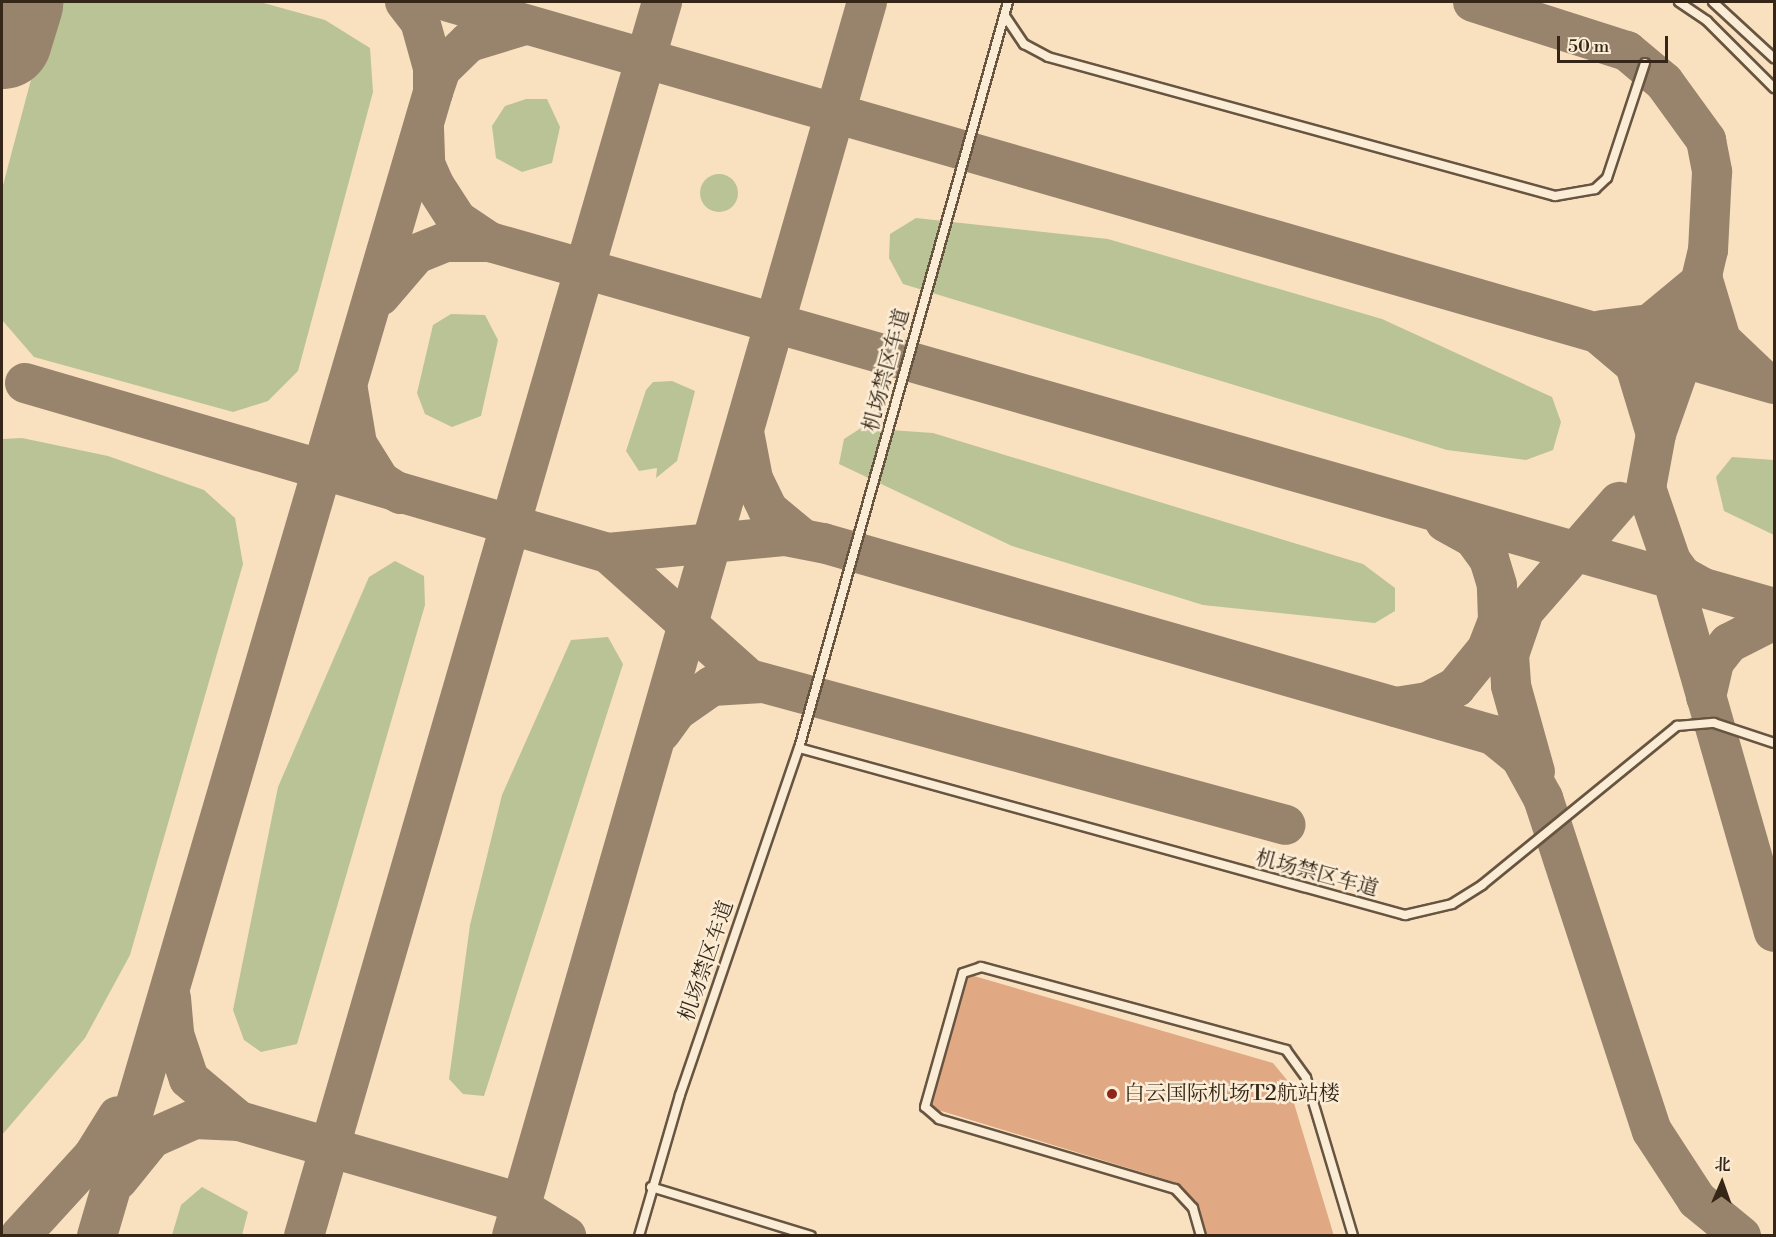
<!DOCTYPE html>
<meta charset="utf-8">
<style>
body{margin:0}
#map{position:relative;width:1776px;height:1237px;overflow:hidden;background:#f9e1c0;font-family:"Libre Bodoni","Noto Serif SC",serif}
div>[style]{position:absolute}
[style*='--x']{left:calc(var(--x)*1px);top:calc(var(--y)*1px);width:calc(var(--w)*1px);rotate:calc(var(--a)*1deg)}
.green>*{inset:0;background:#b9c396}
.round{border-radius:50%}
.taxiway>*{height:40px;margin:-20px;padding:0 20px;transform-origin:20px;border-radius:20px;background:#98846c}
.runway>*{height:99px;margin:-49.5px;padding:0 49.5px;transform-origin:49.5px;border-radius:49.5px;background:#98846c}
.building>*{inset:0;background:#e1a884}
.roads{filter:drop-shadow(2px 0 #675541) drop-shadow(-2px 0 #675541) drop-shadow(0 2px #675541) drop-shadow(0 -2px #675541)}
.lane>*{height:8px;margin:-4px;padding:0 4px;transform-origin:4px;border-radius:4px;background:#fbecd6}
.dots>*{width:16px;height:16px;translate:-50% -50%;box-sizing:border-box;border:3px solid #fbecd6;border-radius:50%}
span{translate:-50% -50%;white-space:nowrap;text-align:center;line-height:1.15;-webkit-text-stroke:5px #fbecd6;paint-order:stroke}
.street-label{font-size:21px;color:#362617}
.poi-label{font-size:21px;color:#362617}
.left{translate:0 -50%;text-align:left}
.frame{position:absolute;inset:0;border:3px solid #362617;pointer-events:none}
.north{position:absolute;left:1692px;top:1153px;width:60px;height:60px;-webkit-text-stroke:4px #fbecd6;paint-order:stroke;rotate:2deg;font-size:16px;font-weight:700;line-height:24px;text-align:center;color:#362617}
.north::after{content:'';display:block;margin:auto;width:21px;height:27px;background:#362617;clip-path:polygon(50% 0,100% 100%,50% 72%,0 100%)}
.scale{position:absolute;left:1557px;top:36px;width:111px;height:27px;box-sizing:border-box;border:3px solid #362617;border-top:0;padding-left:8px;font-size:18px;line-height:21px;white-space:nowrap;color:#362617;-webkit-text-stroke:4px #fbecd6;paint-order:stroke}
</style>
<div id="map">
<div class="green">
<i style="clip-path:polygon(62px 2px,260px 2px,325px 20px,370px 48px,373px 92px,298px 371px,268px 401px,233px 412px,34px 357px,2px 320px,2px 189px,46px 23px)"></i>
<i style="clip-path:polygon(526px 99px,547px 99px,560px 127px,552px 163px,522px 172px,496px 158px,492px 126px,505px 106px)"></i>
<i class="round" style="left:700px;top:174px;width:38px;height:38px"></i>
<i style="clip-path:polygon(916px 218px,1108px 239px,1382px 319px,1552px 397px,1561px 422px,1553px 450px,1526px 460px,1447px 450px,903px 284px,889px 258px,890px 234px)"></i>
<i style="clip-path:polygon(451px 314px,485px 315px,498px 340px,481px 416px,452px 427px,425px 414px,417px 393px,433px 325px)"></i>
<i style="clip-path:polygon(672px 381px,695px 391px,677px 461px,656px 478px,657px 468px,639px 471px,626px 451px,646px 390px,653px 382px)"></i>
<i style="clip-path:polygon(861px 428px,933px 433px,1363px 564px,1395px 588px,1395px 611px,1375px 623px,1203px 605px,1012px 546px,839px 464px,844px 439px)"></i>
<i style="clip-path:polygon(22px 438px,108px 456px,204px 490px,235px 518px,243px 564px,130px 955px,85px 1038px,2px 1135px,2px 439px)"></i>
<i style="clip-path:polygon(1732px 457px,1774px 460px,1774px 535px,1724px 511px,1716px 477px)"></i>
<i style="clip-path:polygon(395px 561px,424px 576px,425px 605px,297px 1044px,261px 1052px,244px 1040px,233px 1010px,278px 787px,369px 577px)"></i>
<i style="clip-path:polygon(608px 637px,623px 664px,484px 1096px,463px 1094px,449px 1079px,470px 925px,502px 795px,571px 640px)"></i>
<i style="clip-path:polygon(202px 1187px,248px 1212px,242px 1235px,172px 1235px,181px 1205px)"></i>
</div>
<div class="taxiway">
<i style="--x:405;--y:2;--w:24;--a:52"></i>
<i style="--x:420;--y:21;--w:49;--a:74.5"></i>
<i style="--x:433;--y:68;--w:24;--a:90"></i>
<i style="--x:433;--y:92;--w:24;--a:-71"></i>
<i style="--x:441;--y:69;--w:39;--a:-44"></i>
<i style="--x:469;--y:42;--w:59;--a:-16.9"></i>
<i style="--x:449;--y:2;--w:1379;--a:16.08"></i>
<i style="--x:1473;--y:2;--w:162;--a:17.7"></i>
<i style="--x:1627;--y:51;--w:48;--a:40"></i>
<i style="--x:1664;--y:82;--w:72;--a:54.1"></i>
<i style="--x:1706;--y:140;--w:33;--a:79"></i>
<i style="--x:1712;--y:172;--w:78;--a:92.9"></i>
<i style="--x:1708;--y:250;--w:113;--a:103.3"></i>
<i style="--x:1682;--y:360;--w:78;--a:109.4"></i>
<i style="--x:1656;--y:434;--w:55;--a:100.5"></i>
<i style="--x:1646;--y:488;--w:77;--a:71.1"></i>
<i style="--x:1671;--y:561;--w:19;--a:54"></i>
<i style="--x:1682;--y:576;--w:21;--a:29"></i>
<i style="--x:424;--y:128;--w:36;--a:88"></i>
<i style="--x:425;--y:164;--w:24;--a:66"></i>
<i style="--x:435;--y:186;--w:40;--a:57.1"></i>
<i style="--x:457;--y:220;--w:40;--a:34"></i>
<i style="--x:490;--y:242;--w:1335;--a:15.91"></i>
<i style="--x:380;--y:296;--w:55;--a:-49.4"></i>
<i style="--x:416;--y:254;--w:32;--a:-22"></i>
<i style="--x:446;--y:242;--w:44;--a:0"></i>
<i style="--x:1602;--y:330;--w:48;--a:-7.1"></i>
<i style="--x:1650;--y:324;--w:69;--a:-39.7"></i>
<i style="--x:1703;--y:280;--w:63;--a:73.3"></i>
<i style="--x:1721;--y:340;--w:54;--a:43.5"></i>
<i style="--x:1602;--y:337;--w:43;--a:40.3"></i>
<i style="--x:1635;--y:365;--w:72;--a:73.1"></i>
<i style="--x:25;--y:383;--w:607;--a:16.26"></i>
<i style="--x:608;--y:553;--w:179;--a:-5.5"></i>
<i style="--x:786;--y:536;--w:38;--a:11"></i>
<i style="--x:823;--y:543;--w:697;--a:15.99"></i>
<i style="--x:1493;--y:735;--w:36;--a:39"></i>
<i style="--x:1521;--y:758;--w:46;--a:61.2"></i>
<i style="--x:1543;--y:798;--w:350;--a:71.9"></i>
<i style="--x:1652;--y:1131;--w:82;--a:56.9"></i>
<i style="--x:1697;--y:1200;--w:57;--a:39.3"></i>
<i style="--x:348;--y:390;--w:55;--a:80.5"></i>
<i style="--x:357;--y:444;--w:44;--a:58.1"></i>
<i style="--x:380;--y:481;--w:24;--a:33"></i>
<i style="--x:745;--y:437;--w:43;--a:79.2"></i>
<i style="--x:753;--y:479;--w:34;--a:64"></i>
<i style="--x:768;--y:510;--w:45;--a:39.6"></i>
<i style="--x:608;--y:553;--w:189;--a:41.8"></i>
<i style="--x:749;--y:679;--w:556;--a:15.21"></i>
<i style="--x:1666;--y:556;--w:391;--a:74"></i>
<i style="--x:1522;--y:617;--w:40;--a:108.9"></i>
<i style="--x:1509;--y:655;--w:31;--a:86"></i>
<i style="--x:1511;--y:686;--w:89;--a:74.4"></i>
<i style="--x:1491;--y:649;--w:195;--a:-49"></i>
<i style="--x:1706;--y:697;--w:36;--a:-77"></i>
<i style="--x:1714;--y:662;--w:24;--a:-52"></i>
<i style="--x:1729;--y:643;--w:51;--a:-27.1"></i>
<i style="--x:1396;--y:707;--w:32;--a:-9"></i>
<i style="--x:1428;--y:702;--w:32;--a:-28"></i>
<i style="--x:1456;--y:687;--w:49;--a:-50.8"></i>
<i style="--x:1487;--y:649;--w:31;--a:-69"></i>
<i style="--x:1498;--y:620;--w:35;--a:-92"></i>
<i style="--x:1497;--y:585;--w:27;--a:-107"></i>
<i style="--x:1489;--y:559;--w:26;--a:-126"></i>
<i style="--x:1474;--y:538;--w:33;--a:-151"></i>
<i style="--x:661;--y:732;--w:26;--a:-54"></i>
<i style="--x:676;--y:711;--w:44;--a:-34.8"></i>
<i style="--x:712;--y:686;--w:50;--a:-3.4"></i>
<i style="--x:171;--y:998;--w:36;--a:85"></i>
<i style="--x:174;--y:1034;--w:47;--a:71.6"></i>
<i style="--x:189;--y:1079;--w:65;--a:40"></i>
<i style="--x:118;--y:1180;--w:54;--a:-51"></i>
<i style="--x:152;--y:1138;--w:47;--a:-23.8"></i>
<i style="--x:195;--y:1119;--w:44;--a:2.6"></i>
<i style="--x:239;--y:1121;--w:279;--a:16.2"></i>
<i style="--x:507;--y:1199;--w:70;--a:32.1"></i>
<i style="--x:20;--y:1236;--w:108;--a:-47.6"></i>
<i style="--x:93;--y:1156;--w:47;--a:-58"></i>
<i style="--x:97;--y:1236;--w:1192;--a:-73.63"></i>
<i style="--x:304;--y:1236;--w:1285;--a:-73.82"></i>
<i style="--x:512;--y:1236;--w:1284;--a:-73.95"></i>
</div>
<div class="runway">
<i style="--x:2;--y:39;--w:39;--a:-73"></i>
</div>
<div class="building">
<i style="clip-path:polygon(974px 976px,1273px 1063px,1287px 1080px,1334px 1236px,1207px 1236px,1199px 1206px,1177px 1183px,938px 1110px,932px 1105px,968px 978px)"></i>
</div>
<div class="roads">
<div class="lane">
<i style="--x:1008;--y:2;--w:775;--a:105.65"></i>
<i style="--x:799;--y:748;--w:629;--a:15.41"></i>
<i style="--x:1405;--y:915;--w:48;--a:-13.2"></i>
<i style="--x:1452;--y:904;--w:36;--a:-32"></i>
<i style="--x:1482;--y:885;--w:252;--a:-39.2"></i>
<i style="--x:1677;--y:726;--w:37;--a:-5"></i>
<i style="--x:1714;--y:723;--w:63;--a:18.4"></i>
<i style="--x:1679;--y:2;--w:34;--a:34"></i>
<i style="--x:1707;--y:21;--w:95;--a:45"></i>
<i style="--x:1713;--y:2;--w:83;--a:42.6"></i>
<i style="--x:1005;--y:16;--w:34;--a:56"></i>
<i style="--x:1024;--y:44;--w:27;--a:28"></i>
<i style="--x:1048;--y:57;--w:526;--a:15.33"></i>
<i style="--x:1555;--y:196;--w:41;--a:-9.9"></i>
<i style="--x:1595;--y:189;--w:16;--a:-43"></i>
<i style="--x:1607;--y:178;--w:121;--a:-71.7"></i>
<i style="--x:651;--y:1187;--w:167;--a:17"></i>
<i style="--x:639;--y:1236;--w:147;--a:-73.8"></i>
<i style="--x:680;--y:1095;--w:367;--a:-71.1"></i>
<i style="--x:1201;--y:1236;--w:29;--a:-106"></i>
<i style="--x:1193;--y:1208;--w:26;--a:-133"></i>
<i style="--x:1175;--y:1189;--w:246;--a:-163.5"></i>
<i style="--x:939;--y:1119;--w:18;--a:-139"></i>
<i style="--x:925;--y:1107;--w:139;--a:-74.2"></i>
<i style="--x:963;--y:973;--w:19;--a:-18"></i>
<i style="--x:981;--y:967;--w:316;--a:15.2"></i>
<i style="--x:1286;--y:1050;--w:34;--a:54"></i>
<i style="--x:1306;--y:1078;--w:165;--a:73.4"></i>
</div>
</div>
<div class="dots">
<i style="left:1112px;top:1094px;background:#8f2418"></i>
</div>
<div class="street-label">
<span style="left:887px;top:370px;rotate:-75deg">机场禁区车道</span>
<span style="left:1317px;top:874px;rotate:15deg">机场禁区车道</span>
<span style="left:707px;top:961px;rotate:-71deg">机场禁区车道</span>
</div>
<div class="poi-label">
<span class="left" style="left:1124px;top:1094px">白云国际机场T2航站楼</span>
</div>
<div class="frame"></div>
<div class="north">北</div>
<div class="scale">50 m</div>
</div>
